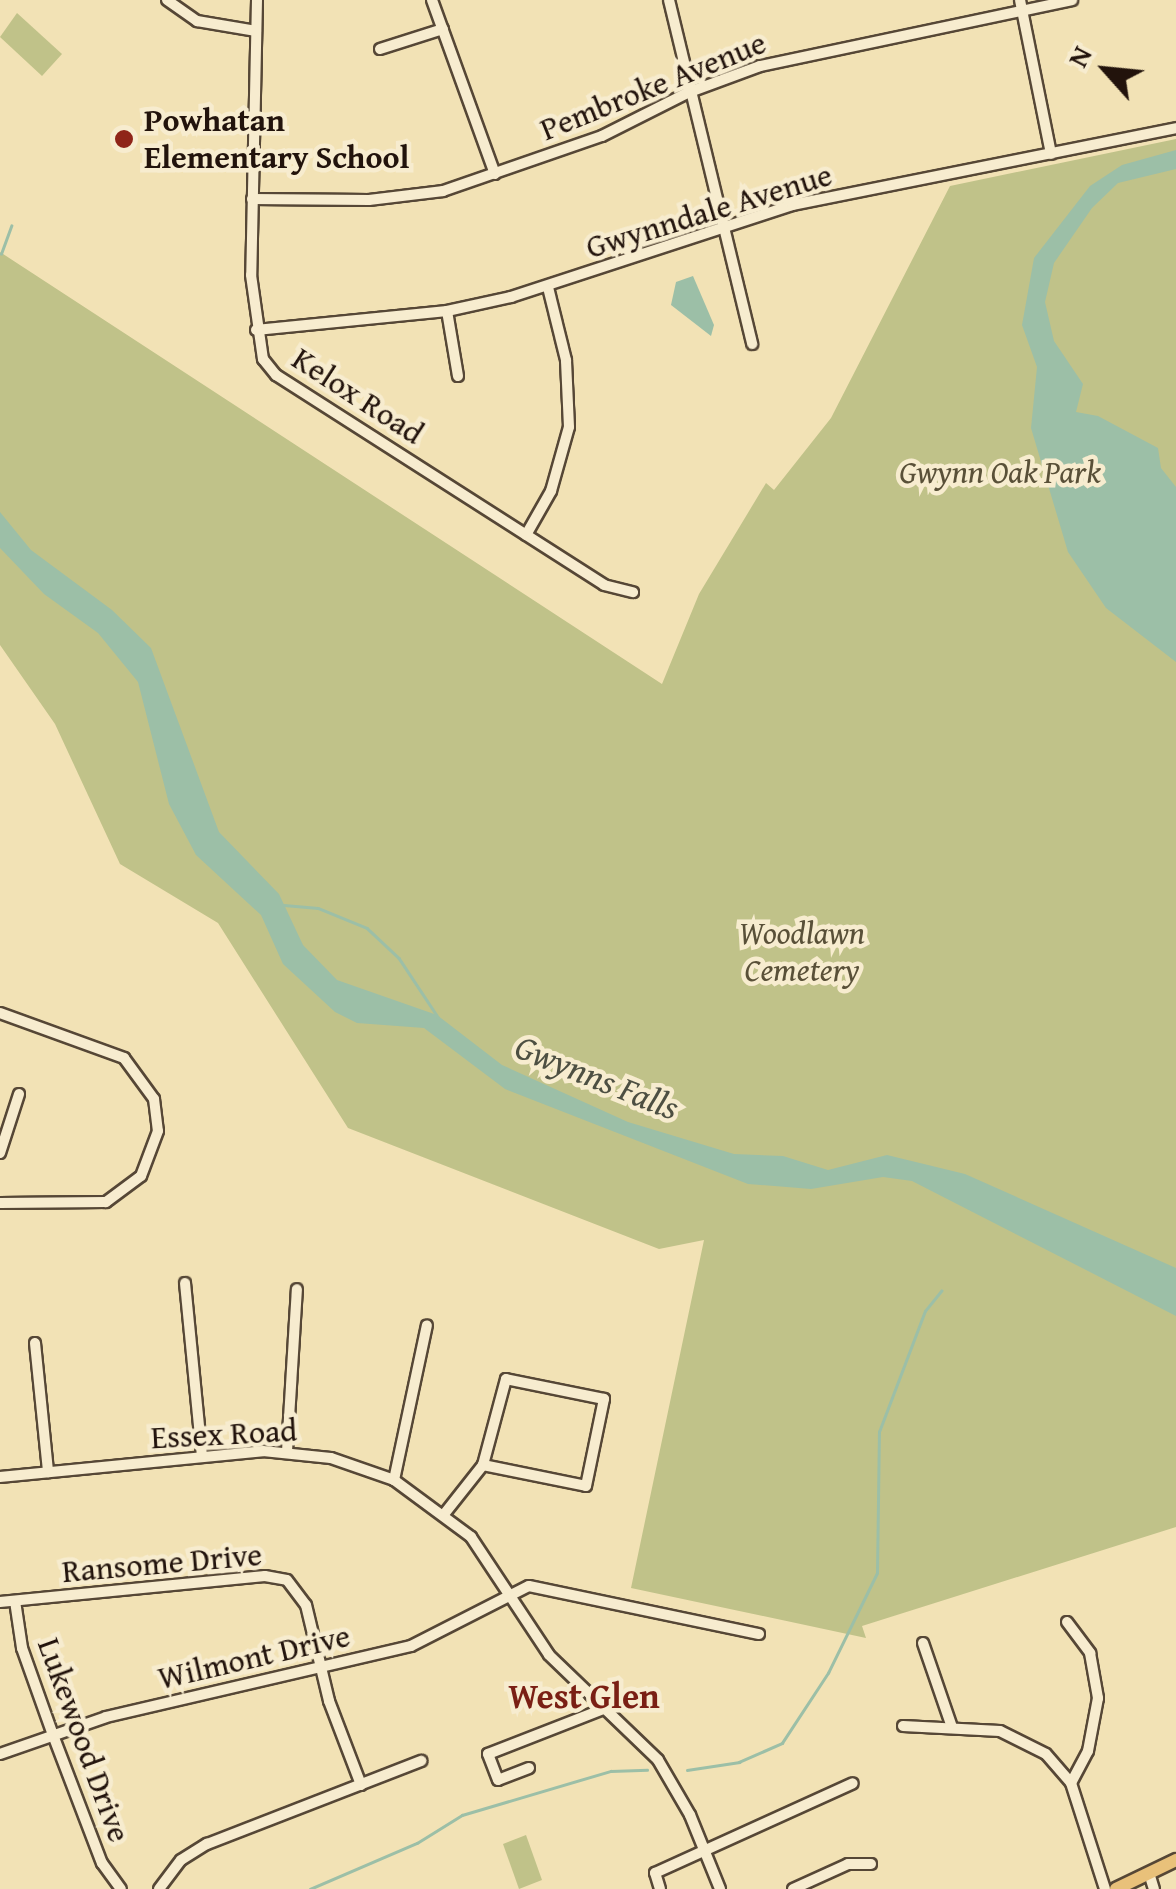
<!DOCTYPE html>
<style>
body{margin:0}
#map{position:relative;width:1176px;height:1889px;overflow:hidden;background:#f2e2b5;font-family:"Gentium Book Plus",serif}
div>[style]{position:absolute}
[style*='--x']{left:calc(var(--x)*1px);top:calc(var(--y)*1px);width:calc(var(--w)*1px);rotate:calc(var(--a)*1deg)}
.green>*{inset:0;background:#c0c289}
.water>*{inset:0;background:#9cbfa7}
.stream>*{height:2.5px;margin:-1.25px;padding:0 1.25px;transform-origin:1.25px;border-radius:1.25px;background:#9cbfa7}
.roads{filter:drop-shadow(2px 0 #564736) drop-shadow(-2px 0 #564736) drop-shadow(0 2px #564736) drop-shadow(0 -2px #564736)}
.minor>*{height:10px;margin:-5px;padding:0 5px;transform-origin:5px;border-radius:5px;background:#f7eccf}
.major>*{height:12px;margin:-6px;padding:0 6px;transform-origin:6px;border-radius:6px;background:#e9c17a}
.dots>*{width:28px;height:28px;translate:-50% -50%;box-sizing:border-box;border:5px solid #f7eccf;border-radius:50%}
span{translate:-50% -50%;white-space:nowrap;text-align:center;line-height:1.15;-webkit-text-stroke:9px #f7eccf;paint-order:stroke}
.street-label{font-size:32px;color:#22130c}
.poi-label{font-size:32px;color:#22130c;font-weight:700}
.left{translate:0 -50%;text-align:left}
.park-label{font-size:32px;color:#595038;font-style:italic}
.water-label{font-size:35px;color:#4d4f42;font-style:italic}
.neighbourhood-label{font-size:35px;color:#7a1f14;font-weight:700}
.north{position:absolute;left:1056px;top:20px;width:100px;height:100px;-webkit-text-stroke:8px #f7eccf;paint-order:stroke;rotate:297deg;font-size:28px;font-weight:700;line-height:40px;text-align:center;color:#22130c}
.north::after{content:'';display:block;margin:auto;width:35px;height:45px;background:#22130c;clip-path:polygon(50% 0,100% 100%,50% 72%,0 100%)}
</style>
<div id="map">
<div class="green">
<i style="clip-path:polygon(17px 13px,62px 54px,42px 76px,0 37px)"></i>
<i style="clip-path:polygon(1176px 139px,1176px 1527px,862px 1626px,866px 1638px,631px 1588px,704px 1240px,659px 1249px,348px 1128px,218px 923px,120px 864px,55px 724px,0 645px,0 252px,662px 684px,699px 594px,766px 483px,774px 490px,831px 418px,950px 186px)"></i>
<i style="clip-path:polygon(526px 1835px,542px 1880px,519px 1889px,503px 1844px)"></i>
</div>
<div class="water">
<i style="clip-path:polygon(1176px 150px,1176px 169px,1118px 183px,1092px 208px,1054px 263px,1045px 302px,1054px 341px,1083px 384px,1076px 412px,1098px 416px,1158px 448px,1161px 468px,1176px 487px,1176px 662px,1106px 608px,1068px 552px,1031px 428px,1037px 367px,1022px 325px,1034px 258px,1090px 186px,1122px 165px)"></i>
<i style="clip-path:polygon(693px 276px,714px 325px,711px 336px,671px 305px,676px 282px)"></i>
<i style="clip-path:polygon(0 512px,31px 550px,112px 610px,151px 648px,219px 832px,279px 894px,303px 945px,337px 980px,437px 1015px,502px 1065px,628px 1122px,734px 1154px,783px 1156px,828px 1170px,887px 1155px,965px 1174px,1176px 1268px,1176px 1316px,912px 1181px,883px 1177px,811px 1189px,748px 1184px,505px 1089px,424px 1028px,357px 1023px,335px 1012px,283px 964px,261px 915px,196px 855px,169px 804px,138px 682px,98px 633px,44px 594px,0 548px)"></i>
</div>
<div class="stream">
<i style="--x:1;--y:254;--w:30;--a:-70"></i>
<i style="--x:284;--y:905;--w:34;--a:5"></i>
<i style="--x:318;--y:908;--w:53;--a:22.2"></i>
<i style="--x:367;--y:928;--w:44;--a:43.2"></i>
<i style="--x:399;--y:958;--w:71;--a:56.5"></i>
<i style="--x:687;--y:1770;--w:53;--a:-8.7"></i>
<i style="--x:739;--y:1762;--w:47;--a:-23.8"></i>
<i style="--x:782;--y:1743;--w:84;--a:-56.7"></i>
<i style="--x:828;--y:1673;--w:111;--a:-63.9"></i>
<i style="--x:877;--y:1573;--w:141;--a:-89.2"></i>
<i style="--x:879;--y:1432;--w:129;--a:-69.2"></i>
<i style="--x:925;--y:1311;--w:26;--a:-51"></i>
<i style="--x:310;--y:1889;--w:116;--a:-23.3"></i>
<i style="--x:417;--y:1843;--w:53;--a:-31.9"></i>
<i style="--x:462;--y:1815;--w:155;--a:-16.5"></i>
<i style="--x:611;--y:1771;--w:36;--a:-2"></i>
</div>
<div class="roads">
<div class="minor">
<i style="--x:167;--y:0;--w:37;--a:35"></i>
<i style="--x:197;--y:21;--w:60;--a:9.6"></i>
<i style="--x:257;--y:0;--w:275;--a:91.2"></i>
<i style="--x:251;--y:275;--w:85;--a:81.9"></i>
<i style="--x:263;--y:359;--w:21;--a:51"></i>
<i style="--x:276;--y:375;--w:389;--a:32.6"></i>
<i style="--x:604;--y:585;--w:30;--a:14"></i>
<i style="--x:432;--y:0;--w:185;--a:70.1"></i>
<i style="--x:669;--y:0;--w:354;--a:76.4"></i>
<i style="--x:1020;--y:0;--w:157;--a:78.6"></i>
<i style="--x:380;--y:49;--w:66;--a:-17.6"></i>
<i style="--x:252;--y:199;--w:117;--a:0.5"></i>
<i style="--x:369;--y:200;--w:75;--a:-6.9"></i>
<i style="--x:443;--y:191;--w:168;--a:-19.1"></i>
<i style="--x:602;--y:136;--w:95;--a:-26.8"></i>
<i style="--x:687;--y:93;--w:78;--a:-20.3"></i>
<i style="--x:760;--y:66;--w:319;--a:-11.9"></i>
<i style="--x:447;--y:311;--w:66;--a:80.4"></i>
<i style="--x:256;--y:330;--w:192;--a:-5.7"></i>
<i style="--x:447;--y:311;--w:66;--a:-12.3"></i>
<i style="--x:511;--y:297;--w:296;--a:-18.1"></i>
<i style="--x:792;--y:205;--w:392;--a:-11.3"></i>
<i style="--x:526;--y:535;--w:51;--a:-60.4"></i>
<i style="--x:551;--y:491;--w:66;--a:-74.3"></i>
<i style="--x:569;--y:427;--w:67;--a:-92.6"></i>
<i style="--x:566;--y:360;--w:75;--a:-103.9"></i>
<i style="--x:0;--y:1013;--w:132;--a:19.9"></i>
<i style="--x:124;--y:1058;--w:51;--a:53.8"></i>
<i style="--x:154;--y:1099;--w:32;--a:83"></i>
<i style="--x:158;--y:1131;--w:48;--a:110.7"></i>
<i style="--x:141;--y:1176;--w:44;--a:143.4"></i>
<i style="--x:106;--y:1202;--w:106;--a:179.5"></i>
<i style="--x:0;--y:1153;--w:62;--a:-72.1"></i>
<i style="--x:185;--y:1283;--w:174;--a:84.4"></i>
<i style="--x:35;--y:1343;--w:130;--a:84.2"></i>
<i style="--x:287;--y:1451;--w:162;--a:-86.5"></i>
<i style="--x:0;--y:1477;--w:264;--a:-5.6"></i>
<i style="--x:263;--y:1451;--w:68;--a:5.9"></i>
<i style="--x:331;--y:1458;--w:67;--a:19.2"></i>
<i style="--x:394;--y:1480;--w:96;--a:36.5"></i>
<i style="--x:471;--y:1537;--w:141;--a:56.5"></i>
<i style="--x:549;--y:1655;--w:151;--a:43.9"></i>
<i style="--x:658;--y:1760;--w:64;--a:59.8"></i>
<i style="--x:690;--y:1815;--w:80;--a:67.9"></i>
<i style="--x:394;--y:1480;--w:158;--a:-78"></i>
<i style="--x:445;--y:1513;--w:61;--a:-51.6"></i>
<i style="--x:483;--y:1465;--w:105;--a:11.5"></i>
<i style="--x:586;--y:1486;--w:89;--a:-78.3"></i>
<i style="--x:604;--y:1399;--w:100;--a:-168.5"></i>
<i style="--x:506;--y:1379;--w:89;--a:105"></i>
<i style="--x:15;--y:1601;--w:48;--a:81.5"></i>
<i style="--x:22;--y:1648;--w:92;--a:70.4"></i>
<i style="--x:53;--y:1735;--w:137;--a:69.1"></i>
<i style="--x:102;--y:1863;--w:32;--a:54"></i>
<i style="--x:0;--y:1602;--w:266;--a:-5.6"></i>
<i style="--x:265;--y:1576;--w:22;--a:10"></i>
<i style="--x:287;--y:1580;--w:31;--a:53"></i>
<i style="--x:306;--y:1605;--w:99;--a:76.5"></i>
<i style="--x:329;--y:1701;--w:90;--a:69.1"></i>
<i style="--x:1067;--y:1622;--w:39;--a:53"></i>
<i style="--x:1090;--y:1653;--w:46;--a:79.9"></i>
<i style="--x:1098;--y:1698;--w:54;--a:100.7"></i>
<i style="--x:1088;--y:1751;--w:36;--a:118"></i>
<i style="--x:923;--y:1643;--w:89;--a:71"></i>
<i style="--x:903;--y:1726;--w:97;--a:3"></i>
<i style="--x:1000;--y:1731;--w:51;--a:26.6"></i>
<i style="--x:1046;--y:1754;--w:38;--a:49"></i>
<i style="--x:1071;--y:1783;--w:111;--a:72.2"></i>
<i style="--x:0;--y:1754;--w:112;--a:-19.2"></i>
<i style="--x:106;--y:1717;--w:313;--a:-13.1"></i>
<i style="--x:411;--y:1646;--w:132;--a:-27"></i>
<i style="--x:529;--y:1586;--w:235;--a:11.8"></i>
<i style="--x:529;--y:1768;--w:33;--a:159"></i>
<i style="--x:498;--y:1780;--w:28;--a:-111"></i>
<i style="--x:488;--y:1754;--w:127;--a:-21.3"></i>
<i style="--x:1149;--y:1873;--w:17;--a:73"></i>
<i style="--x:159;--y:1889;--w:36;--a:-53"></i>
<i style="--x:181;--y:1860;--w:31;--a:-32"></i>
<i style="--x:207;--y:1844;--w:230;--a:-21.2"></i>
<i style="--x:660;--y:1889;--w:17;--a:-107"></i>
<i style="--x:655;--y:1873;--w:217;--a:-24.4"></i>
<i style="--x:793;--y:1889;--w:60;--a:-24.4"></i>
<i style="--x:848;--y:1864;--w:23;--a:0"></i>
</div>
<div class="major">
<i style="--x:1116;--y:1889;--w:67;--a:-25.8"></i>
</div>
</div>
<div class="dots">
<i style="left:124px;top:139px;background:#8f2418"></i>
</div>
<div class="street-label">
<span style="left:653px;top:86px;rotate:-22deg">Pembroke Avenue</span>
<span style="left:709px;top:211px;rotate:-17deg">Gwynndale Avenue</span>
<span style="left:358px;top:396px;rotate:33deg">Kelox Road</span>
<span style="left:224px;top:1434px;rotate:-3deg">Essex Road</span>
<span style="left:162px;top:1563px;rotate:-5deg">Ransome Drive</span>
<span style="left:254px;top:1657px;rotate:-13deg">Wilmont Drive</span>
<span style="left:84px;top:1740px;rotate:70deg">Lukewood Drive</span>
</div>
<div class="poi-label">
<span class="left" style="left:144px;top:139px">Powhatan<br>Elementary School</span>
</div>
<div class="park-label">
<span style="left:1000px;top:472px">Gwynn Oak Park</span>
<span style="left:802px;top:952px">Woodlawn<br>Cemetery</span>
</div>
<div class="water-label">
<span style="left:597px;top:1077px;rotate:22deg">Gwynns Falls</span>
</div>
<div class="neighbourhood-label">
<span style="left:584px;top:1696px">West Glen</span>
</div>
<div class="north">N</div>
</div>
